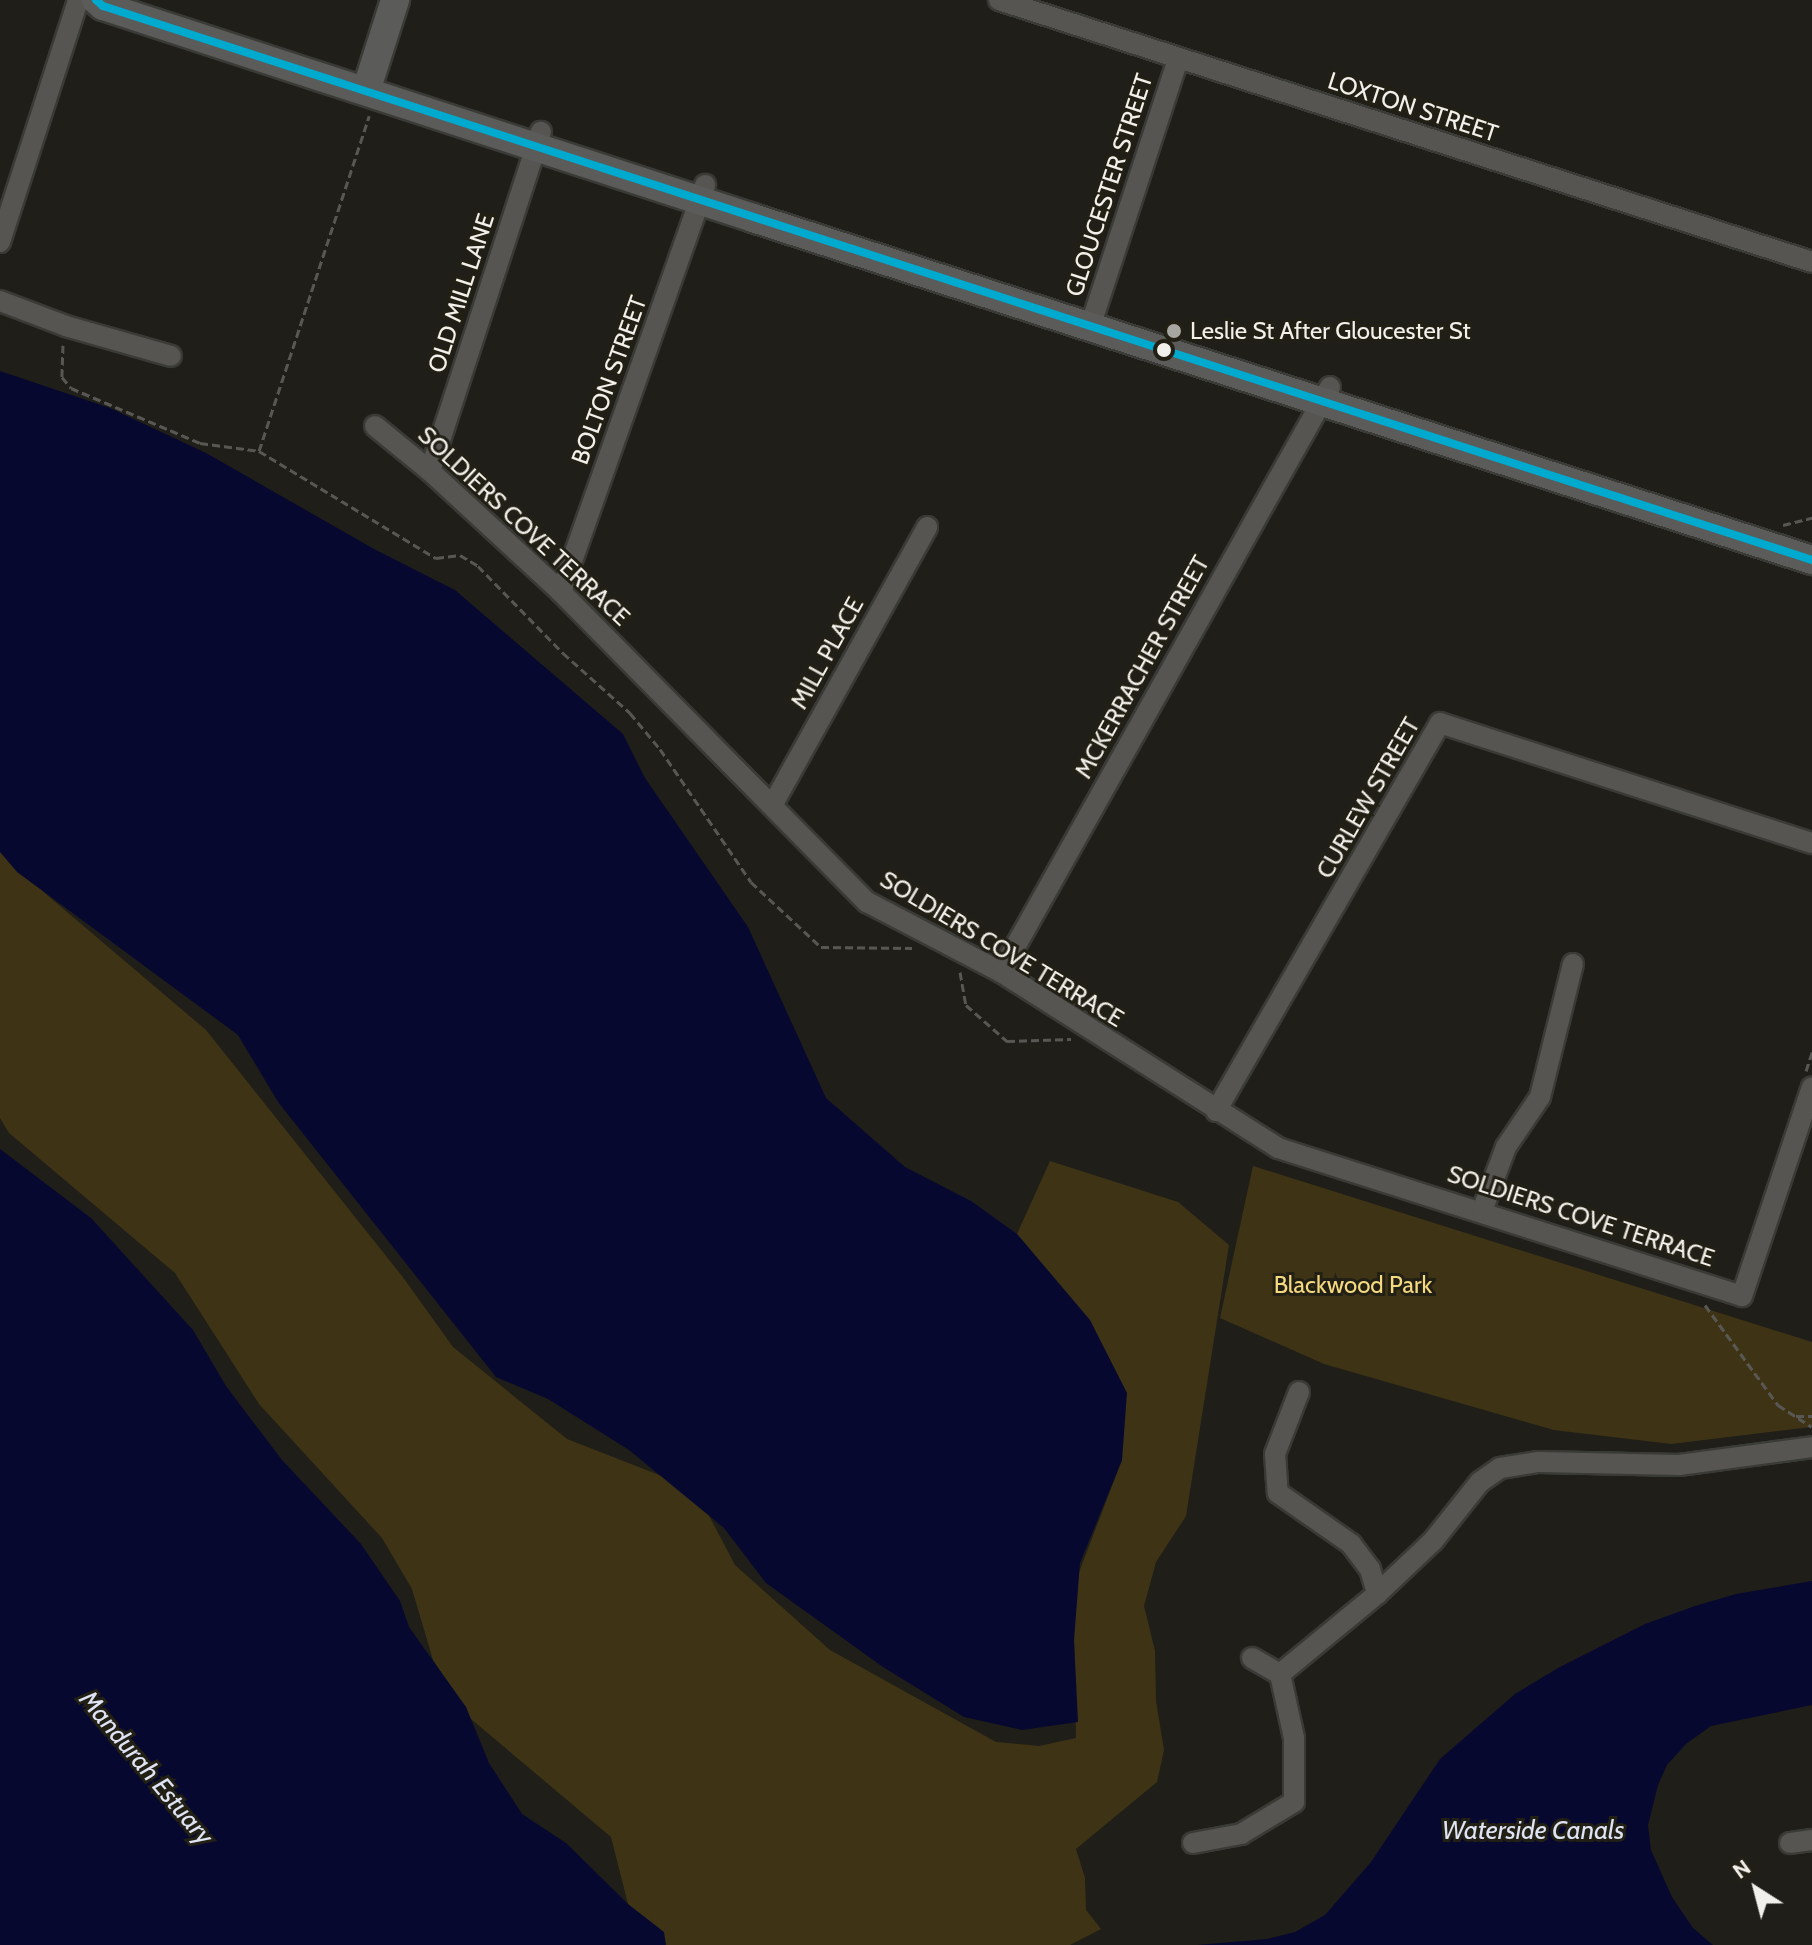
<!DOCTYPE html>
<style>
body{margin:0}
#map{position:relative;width:1812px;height:1945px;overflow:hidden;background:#1f1e18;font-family:Cabin,sans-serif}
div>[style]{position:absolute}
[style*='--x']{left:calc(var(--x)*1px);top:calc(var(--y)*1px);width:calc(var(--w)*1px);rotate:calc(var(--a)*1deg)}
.green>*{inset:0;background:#3e3415}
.water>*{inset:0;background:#070830}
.path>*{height:3px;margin-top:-1.5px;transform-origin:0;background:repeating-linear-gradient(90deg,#585753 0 8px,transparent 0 12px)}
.roads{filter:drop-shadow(2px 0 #3a3a36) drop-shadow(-2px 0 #3a3a36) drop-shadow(0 2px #3a3a36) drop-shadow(0 -2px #3a3a36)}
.street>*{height:20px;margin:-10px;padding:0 10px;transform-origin:10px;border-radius:10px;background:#565552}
.secondary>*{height:28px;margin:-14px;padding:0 14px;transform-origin:14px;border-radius:14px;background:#5b5b5a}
.bus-1>*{height:8px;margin:-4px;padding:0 4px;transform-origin:4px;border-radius:4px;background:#00a9ce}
.dots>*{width:22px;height:22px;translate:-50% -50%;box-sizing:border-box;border:4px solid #221f15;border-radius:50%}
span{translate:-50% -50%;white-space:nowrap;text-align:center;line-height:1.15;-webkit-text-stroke:6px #221f15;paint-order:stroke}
.street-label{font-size:24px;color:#f2f0ea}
.poi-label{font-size:24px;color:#f2f0ea}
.left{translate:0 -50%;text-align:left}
.park-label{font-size:24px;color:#f5d97f}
.water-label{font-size:26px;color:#dee4f4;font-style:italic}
.north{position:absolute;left:1716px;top:1849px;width:80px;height:80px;-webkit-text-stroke:6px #221f15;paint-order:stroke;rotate:324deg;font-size:22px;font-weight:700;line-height:32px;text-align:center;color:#f2f0ea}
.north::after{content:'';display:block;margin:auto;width:28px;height:36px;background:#f2f0ea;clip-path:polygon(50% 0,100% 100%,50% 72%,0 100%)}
</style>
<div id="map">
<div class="green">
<i style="clip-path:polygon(0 849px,47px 895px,206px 1030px,402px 1276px,453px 1347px,567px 1439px,695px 1489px,735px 1565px,830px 1650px,996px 1742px,1039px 1746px,1076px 1738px,1073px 1588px,1122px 1460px,1076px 1304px,1017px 1234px,1050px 1161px,1178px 1202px,1229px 1245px,1186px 1516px,1156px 1562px,1144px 1606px,1155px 1651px,1156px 1701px,1164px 1750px,1157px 1782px,1076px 1849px,1085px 1878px,1086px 1910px,1101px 1929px,1070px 1945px,652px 1945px,628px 1904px,611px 1837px,471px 1719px,433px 1660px,412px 1589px,382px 1538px,259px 1404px,175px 1273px,9px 1133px,0 1118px)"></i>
<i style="clip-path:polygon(1253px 1166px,1812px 1342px,1812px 1427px,1671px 1444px,1554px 1430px,1324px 1364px,1220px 1318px)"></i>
</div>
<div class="water">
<i style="clip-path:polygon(0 371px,110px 408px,206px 453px,374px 549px,455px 590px,623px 734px,645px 778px,748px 927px,826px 1098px,905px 1167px,971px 1201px,1017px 1234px,1090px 1320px,1127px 1393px,1122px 1460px,1080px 1563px,1074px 1640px,1078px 1722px,1022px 1730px,964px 1717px,883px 1667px,766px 1583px,724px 1528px,629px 1450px,548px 1399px,496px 1377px,278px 1102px,238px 1035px,17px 872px,0 852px)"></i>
<i style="clip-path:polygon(0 1149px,91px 1218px,193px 1330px,226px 1386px,282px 1460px,361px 1544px,400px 1601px,409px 1627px,466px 1707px,489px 1763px,522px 1814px,566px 1843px,628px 1904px,664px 1932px,666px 1945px,0 1945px)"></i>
<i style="clip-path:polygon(1812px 1581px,1812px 1705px,1711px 1726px,1686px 1744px,1667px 1765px,1658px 1785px,1648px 1825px,1651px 1850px,1672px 1897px,1693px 1928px,1713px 1945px,1197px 1945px,1267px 1939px,1295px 1932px,1325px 1915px,1371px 1862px,1440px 1759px,1515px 1694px,1558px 1668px,1645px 1624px,1695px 1606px,1736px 1594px)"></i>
</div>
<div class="path">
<i style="--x:63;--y:345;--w:32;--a:92"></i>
<i style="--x:62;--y:377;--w:14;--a:51"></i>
<i style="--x:71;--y:388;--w:140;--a:23.1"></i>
<i style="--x:200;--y:443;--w:60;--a:7.7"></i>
<i style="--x:259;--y:451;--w:207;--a:31.2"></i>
<i style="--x:436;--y:558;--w:24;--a:-7"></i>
<i style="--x:460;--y:555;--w:21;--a:31"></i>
<i style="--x:478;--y:566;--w:122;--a:45.7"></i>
<i style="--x:563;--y:653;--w:90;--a:41.8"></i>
<i style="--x:630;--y:713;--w:47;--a:50.2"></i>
<i style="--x:660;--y:749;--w:161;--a:55.6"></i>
<i style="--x:751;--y:882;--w:96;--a:42.9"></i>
<i style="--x:821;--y:947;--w:91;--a:0.6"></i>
<i style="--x:259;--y:451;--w:353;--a:-71.8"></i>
<i style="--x:1783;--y:525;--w:30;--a:-14"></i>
<i style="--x:960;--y:972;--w:34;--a:80"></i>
<i style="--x:966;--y:1005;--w:55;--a:41.3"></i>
<i style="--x:1007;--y:1041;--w:64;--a:-1.8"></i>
<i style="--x:1806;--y:1071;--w:20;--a:-72"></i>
<i style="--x:1705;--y:1305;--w:124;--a:53.9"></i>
<i style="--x:1778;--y:1405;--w:40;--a:32.9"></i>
<i style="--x:1796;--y:1416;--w:16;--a:0"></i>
</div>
<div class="roads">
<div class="street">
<i style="--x:999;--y:0;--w:854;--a:17.86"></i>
<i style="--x:0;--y:242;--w:254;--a:-72.1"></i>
<i style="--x:0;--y:301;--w:71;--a:20.7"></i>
<i style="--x:66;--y:326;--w:109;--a:15.9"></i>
<i style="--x:1090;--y:327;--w:282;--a:-71.8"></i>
<i style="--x:375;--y:426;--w:71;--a:39.3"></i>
<i style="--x:430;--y:471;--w:178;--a:42.7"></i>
<i style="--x:561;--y:592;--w:436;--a:45.4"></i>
<i style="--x:867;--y:902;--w:151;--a:27.6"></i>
<i style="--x:1001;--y:972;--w:328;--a:32.4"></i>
<i style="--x:1278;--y:1148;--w:487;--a:17.7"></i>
<i style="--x:1742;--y:1296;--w:220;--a:-71.5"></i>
<i style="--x:430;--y:471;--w:357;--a:-71.9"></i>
<i style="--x:561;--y:592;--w:432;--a:-70.5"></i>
<i style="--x:773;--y:804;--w:317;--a:-60.9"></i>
<i style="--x:1001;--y:972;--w:671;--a:-60.65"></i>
<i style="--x:1216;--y:1111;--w:448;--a:-60"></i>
<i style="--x:1440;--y:723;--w:391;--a:17.9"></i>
<i style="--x:1482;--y:1211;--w:68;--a:-69.4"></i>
<i style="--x:1506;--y:1147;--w:60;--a:-55.8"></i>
<i style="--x:1540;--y:1097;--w:137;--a:-76.1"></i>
<i style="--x:1299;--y:1392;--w:66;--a:111.2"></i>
<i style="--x:1275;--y:1454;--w:39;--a:86"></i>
<i style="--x:1278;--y:1493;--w:89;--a:34.9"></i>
<i style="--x:1351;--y:1544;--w:31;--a:53"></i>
<i style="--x:1370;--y:1569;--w:26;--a:74"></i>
<i style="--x:1252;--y:1658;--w:32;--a:30"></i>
<i style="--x:1193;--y:1843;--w:49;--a:-10.6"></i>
<i style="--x:1241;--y:1834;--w:62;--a:-31.1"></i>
<i style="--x:1294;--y:1802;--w:64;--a:-90"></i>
<i style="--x:1294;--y:1738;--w:66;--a:-102.3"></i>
<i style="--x:1280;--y:1674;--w:126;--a:-39.5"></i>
<i style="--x:1377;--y:1594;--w:77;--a:-43.4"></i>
<i style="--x:1433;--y:1541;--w:75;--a:-51.5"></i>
<i style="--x:1480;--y:1482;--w:24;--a:-35"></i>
<i style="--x:1500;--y:1468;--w:39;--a:-9"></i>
<i style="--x:1539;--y:1462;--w:140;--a:1.2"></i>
<i style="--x:1679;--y:1465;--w:134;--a:-7.7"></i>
<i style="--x:1790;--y:1843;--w:22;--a:-8"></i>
</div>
<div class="secondary">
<i style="--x:96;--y:0;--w:9;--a:41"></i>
<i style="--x:103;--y:6;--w:684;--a:18.06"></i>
<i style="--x:753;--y:218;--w:1113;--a:17.9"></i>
<i style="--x:366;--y:91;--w:96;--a:-72.3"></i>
</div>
</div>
<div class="bus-1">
<i style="--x:96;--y:0;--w:9;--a:41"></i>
<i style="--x:103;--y:6;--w:1797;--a:17.96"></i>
</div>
<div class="dots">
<i style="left:1174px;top:331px;background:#a8a6a0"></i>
<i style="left:1164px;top:350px;background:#f2f0ea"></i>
</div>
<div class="street-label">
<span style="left:1413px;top:107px;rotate:18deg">LOXTON STREET</span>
<span style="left:1109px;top:185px;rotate:-72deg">GLOUCESTER STREET</span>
<span style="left:461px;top:293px;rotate:-72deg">OLD MILL LANE</span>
<span style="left:609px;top:380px;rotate:-70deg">BOLTON STREET</span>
<span style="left:524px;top:526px;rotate:43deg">SOLDIERS COVE TERRACE</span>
<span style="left:827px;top:653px;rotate:-61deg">MILL PLACE</span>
<span style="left:1142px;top:667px;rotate:-61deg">MCKERRACHER STREET</span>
<span style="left:1368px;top:798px;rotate:-60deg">CURLEW STREET</span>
<span style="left:1002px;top:949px;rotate:31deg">SOLDIERS COVE TERRACE</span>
<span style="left:1581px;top:1216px;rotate:18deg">SOLDIERS COVE TERRACE</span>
</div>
<div class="poi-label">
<span class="left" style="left:1190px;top:331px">Leslie St After Gloucester St</span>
</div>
<div class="park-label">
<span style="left:1353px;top:1285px">Blackwood Park</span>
</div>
<div class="water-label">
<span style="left:146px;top:1768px;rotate:50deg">Mandurah Estuary</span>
<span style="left:1533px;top:1831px">Waterside Canals</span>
</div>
<div class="north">N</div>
</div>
